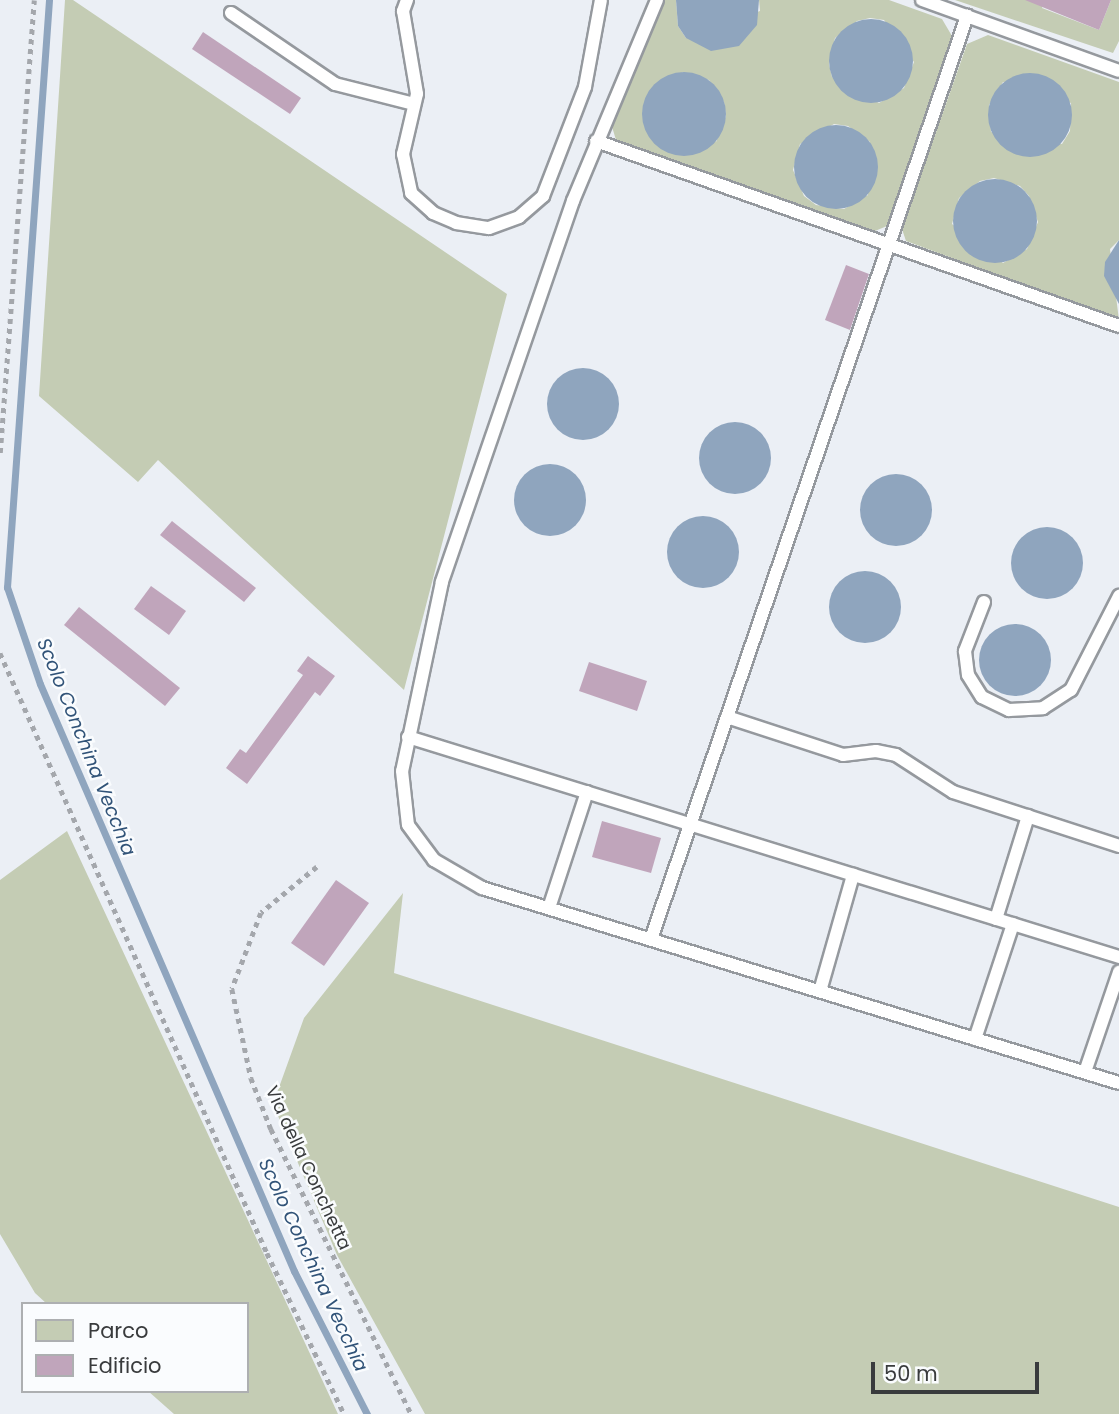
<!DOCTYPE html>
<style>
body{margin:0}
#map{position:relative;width:1119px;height:1414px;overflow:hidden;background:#ebeff5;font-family:Poppins,sans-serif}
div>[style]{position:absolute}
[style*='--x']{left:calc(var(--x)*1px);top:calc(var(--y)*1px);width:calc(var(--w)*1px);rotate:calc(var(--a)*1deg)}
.green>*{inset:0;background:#c4ccb4}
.water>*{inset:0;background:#8fa5be}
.round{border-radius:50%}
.stream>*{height:7px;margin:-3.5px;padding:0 3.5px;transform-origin:3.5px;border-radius:3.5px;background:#8fa5be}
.building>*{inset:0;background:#c0a5bb}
.path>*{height:4.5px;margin-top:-2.25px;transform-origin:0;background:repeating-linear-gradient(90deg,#a4a7ac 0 5px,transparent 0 10px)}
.roads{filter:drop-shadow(2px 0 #95999e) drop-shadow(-2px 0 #95999e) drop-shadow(0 2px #95999e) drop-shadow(0 -2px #95999e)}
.lane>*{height:12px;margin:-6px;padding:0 6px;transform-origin:6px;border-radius:6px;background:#fff}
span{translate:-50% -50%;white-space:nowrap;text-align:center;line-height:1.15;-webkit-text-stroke:5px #fafcfe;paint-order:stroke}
.street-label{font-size:18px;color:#393b3d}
.water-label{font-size:19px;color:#315378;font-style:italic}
.legend{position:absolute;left:21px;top:1302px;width:228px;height:91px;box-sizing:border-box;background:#fafcfe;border:2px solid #adafb1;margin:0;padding:9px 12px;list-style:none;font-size:21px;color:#393b3d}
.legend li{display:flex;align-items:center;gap:14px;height:35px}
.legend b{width:35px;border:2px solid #adafb1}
.scale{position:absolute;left:871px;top:1362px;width:168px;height:32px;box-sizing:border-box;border:4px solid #393b3d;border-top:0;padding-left:9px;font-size:21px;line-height:24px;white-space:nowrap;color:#393b3d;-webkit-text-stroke:5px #fafcfe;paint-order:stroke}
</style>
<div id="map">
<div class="green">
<i style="clip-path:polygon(65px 0,73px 0,507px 294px,404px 690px,158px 460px,138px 482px,39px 396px)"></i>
<i style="clip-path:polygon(evenodd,663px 0,676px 0,678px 26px,686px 38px,760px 11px,759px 0,889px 0,942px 19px,952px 36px,887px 226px,875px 231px,616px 140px,610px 120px,663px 0,870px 18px,884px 20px,914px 62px,904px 88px,879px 103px,832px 77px,829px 64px,835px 38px,857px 21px,870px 18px,663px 0,682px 72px,709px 80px,724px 102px,726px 116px,716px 142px,682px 72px,663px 0,834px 124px,848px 126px,870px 142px,868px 195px,844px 209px,816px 205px,804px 196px,793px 170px,800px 144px,834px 124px)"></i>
<i style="clip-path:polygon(955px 0,1045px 0,1042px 8px,1099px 30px,1111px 0,1119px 0,1119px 41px,1113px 53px)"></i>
<i style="clip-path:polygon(evenodd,988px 35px,1119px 82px,1119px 240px,1110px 249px,1119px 320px,906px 241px,902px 229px,967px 44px,988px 35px,1003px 82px,1071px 103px,1070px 131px,1062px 144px,991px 132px,989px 105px,1003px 82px,988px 35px,994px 178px,1020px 186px,1029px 196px,1038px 222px,1027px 249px,1003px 263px,952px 224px,959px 198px,980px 181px,994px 178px)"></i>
<i style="clip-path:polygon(67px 831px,338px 1414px,174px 1414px,148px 1391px,247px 1391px,247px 1304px,47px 1304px,35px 1293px,0 1234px,0 880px)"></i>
<i style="clip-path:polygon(403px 893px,394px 973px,1119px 1207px,1119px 1414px,425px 1414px,337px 1255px,273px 1104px,304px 1018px)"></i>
</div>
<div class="water">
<i style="clip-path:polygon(676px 0,759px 0,757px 25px,739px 46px,711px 51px,686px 38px,678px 26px)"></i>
<i class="round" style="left:829px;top:19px;width:84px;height:84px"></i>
<i class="round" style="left:642px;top:72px;width:84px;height:84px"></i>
<i class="round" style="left:988px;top:73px;width:84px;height:84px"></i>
<i class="round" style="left:794px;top:125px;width:84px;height:84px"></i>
<i class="round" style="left:953px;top:179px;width:84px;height:84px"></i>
<i style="clip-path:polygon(1119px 240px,1119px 304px,1104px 276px,1105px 262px)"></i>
<i class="round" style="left:547px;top:368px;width:72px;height:72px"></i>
<i class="round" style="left:699px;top:422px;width:72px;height:72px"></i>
<i class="round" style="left:514px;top:464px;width:72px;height:72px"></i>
<i class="round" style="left:860px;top:474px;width:72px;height:72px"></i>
<i class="round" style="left:667px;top:516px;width:72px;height:72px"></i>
<i class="round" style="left:1011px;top:527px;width:72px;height:72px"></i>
<i class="round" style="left:829px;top:571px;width:72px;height:72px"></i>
<i class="round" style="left:979px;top:624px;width:72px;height:72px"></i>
</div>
<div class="stream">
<i style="--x:49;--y:0;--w:589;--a:94.09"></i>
<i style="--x:7;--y:587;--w:102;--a:71.2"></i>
<i style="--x:40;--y:684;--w:640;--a:66.6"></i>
<i style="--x:294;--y:1271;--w:161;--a:63"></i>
</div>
<div class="building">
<i style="clip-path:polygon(1025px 0,1111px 0,1099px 30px)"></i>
<i style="clip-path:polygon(203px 32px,301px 98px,290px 114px,192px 49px)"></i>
<i style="clip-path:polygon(846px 265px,869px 274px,850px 330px,825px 320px)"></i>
<i style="clip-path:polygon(172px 521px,256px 588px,244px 602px,160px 535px)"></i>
<i style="clip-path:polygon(151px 586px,186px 611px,169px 635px,134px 609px)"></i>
<i style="clip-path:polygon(79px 607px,180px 688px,165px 706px,64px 625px)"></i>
<i style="clip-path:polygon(308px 656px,335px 676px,320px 696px,315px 692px,247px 784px,226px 768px,240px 749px,246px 753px,303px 675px,297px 671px)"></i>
<i style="clip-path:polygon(589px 662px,647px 681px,637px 711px,579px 691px)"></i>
<i style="clip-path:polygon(602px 821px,661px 838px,651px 873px,592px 857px)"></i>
<i style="clip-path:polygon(336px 880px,369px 903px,324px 966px,291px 943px)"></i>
</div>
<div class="path">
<i style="--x:0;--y:453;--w:454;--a:-85.7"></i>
<i style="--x:0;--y:653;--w:657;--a:66.01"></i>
<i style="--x:267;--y:1253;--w:178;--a:64.4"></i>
<i style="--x:317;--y:867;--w:72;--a:140.6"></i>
<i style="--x:261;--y:913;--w:81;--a:110.9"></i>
<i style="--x:232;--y:989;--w:91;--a:77.9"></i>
<i style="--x:251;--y:1078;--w:55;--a:68.6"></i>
<i style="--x:271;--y:1129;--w:318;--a:63.8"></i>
</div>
<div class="roads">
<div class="lane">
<i style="--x:407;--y:0;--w:12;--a:110"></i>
<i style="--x:403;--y:11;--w:84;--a:80.4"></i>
<i style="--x:417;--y:94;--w:62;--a:103.1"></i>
<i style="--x:403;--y:154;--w:40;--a:78"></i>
<i style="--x:411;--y:193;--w:30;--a:42"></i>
<i style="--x:433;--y:213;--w:25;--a:23"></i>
<i style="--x:456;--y:223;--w:33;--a:9"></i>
<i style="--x:489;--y:228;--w:32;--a:-20"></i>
<i style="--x:519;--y:217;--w:32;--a:-41"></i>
<i style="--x:543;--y:196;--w:117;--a:-68.9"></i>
<i style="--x:585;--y:87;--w:88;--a:-79.6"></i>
<i style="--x:657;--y:0;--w:218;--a:112.7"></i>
<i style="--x:573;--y:201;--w:403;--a:109"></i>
<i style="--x:442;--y:582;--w:193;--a:101.9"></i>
<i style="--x:402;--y:771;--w:54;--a:83.7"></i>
<i style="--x:408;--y:825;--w:44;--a:53.4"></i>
<i style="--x:434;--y:860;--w:56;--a:30.3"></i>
<i style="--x:482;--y:888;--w:666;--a:17.02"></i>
<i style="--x:922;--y:0;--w:209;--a:19.8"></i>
<i style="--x:231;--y:13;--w:126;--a:34.3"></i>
<i style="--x:335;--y:84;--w:81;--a:14.2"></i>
<i style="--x:596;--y:141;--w:555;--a:19.48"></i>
<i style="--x:984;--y:602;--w:53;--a:111.2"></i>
<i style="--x:965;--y:651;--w:24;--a:83"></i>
<i style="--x:968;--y:675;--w:26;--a:58"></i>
<i style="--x:982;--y:697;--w:30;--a:26"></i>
<i style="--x:1009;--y:710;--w:34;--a:-3"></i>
<i style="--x:1043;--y:708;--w:33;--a:-33"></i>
<i style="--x:1071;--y:690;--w:106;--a:-62.9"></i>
<i style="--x:727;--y:717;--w:122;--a:18.1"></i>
<i style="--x:843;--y:755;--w:33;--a:-7"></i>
<i style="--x:876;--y:751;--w:20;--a:11"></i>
<i style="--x:896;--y:755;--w:68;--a:33"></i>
<i style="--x:953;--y:792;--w:175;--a:18"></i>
<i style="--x:408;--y:737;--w:744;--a:17.19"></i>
<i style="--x:549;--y:908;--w:122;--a:-71.9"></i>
<i style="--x:996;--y:919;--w:108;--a:-72.7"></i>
<i style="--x:651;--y:939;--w:976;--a:-71.1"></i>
<i style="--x:820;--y:991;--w:121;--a:-74.1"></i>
<i style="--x:975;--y:1039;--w:121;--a:-71.7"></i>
<i style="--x:1085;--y:1072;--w:106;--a:-71.2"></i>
</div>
</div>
<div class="street-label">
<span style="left:308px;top:1168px;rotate:65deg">Via della Conchetta</span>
</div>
<div class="water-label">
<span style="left:86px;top:747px;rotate:68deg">Scolo Conchina Vecchia</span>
<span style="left:313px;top:1265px;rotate:65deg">Scolo Conchina Vecchia</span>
</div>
<ul class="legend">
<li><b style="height:19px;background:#c4ccb4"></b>Parco</li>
<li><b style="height:19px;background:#c0a5bb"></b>Edificio</li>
</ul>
<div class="scale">50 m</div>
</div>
